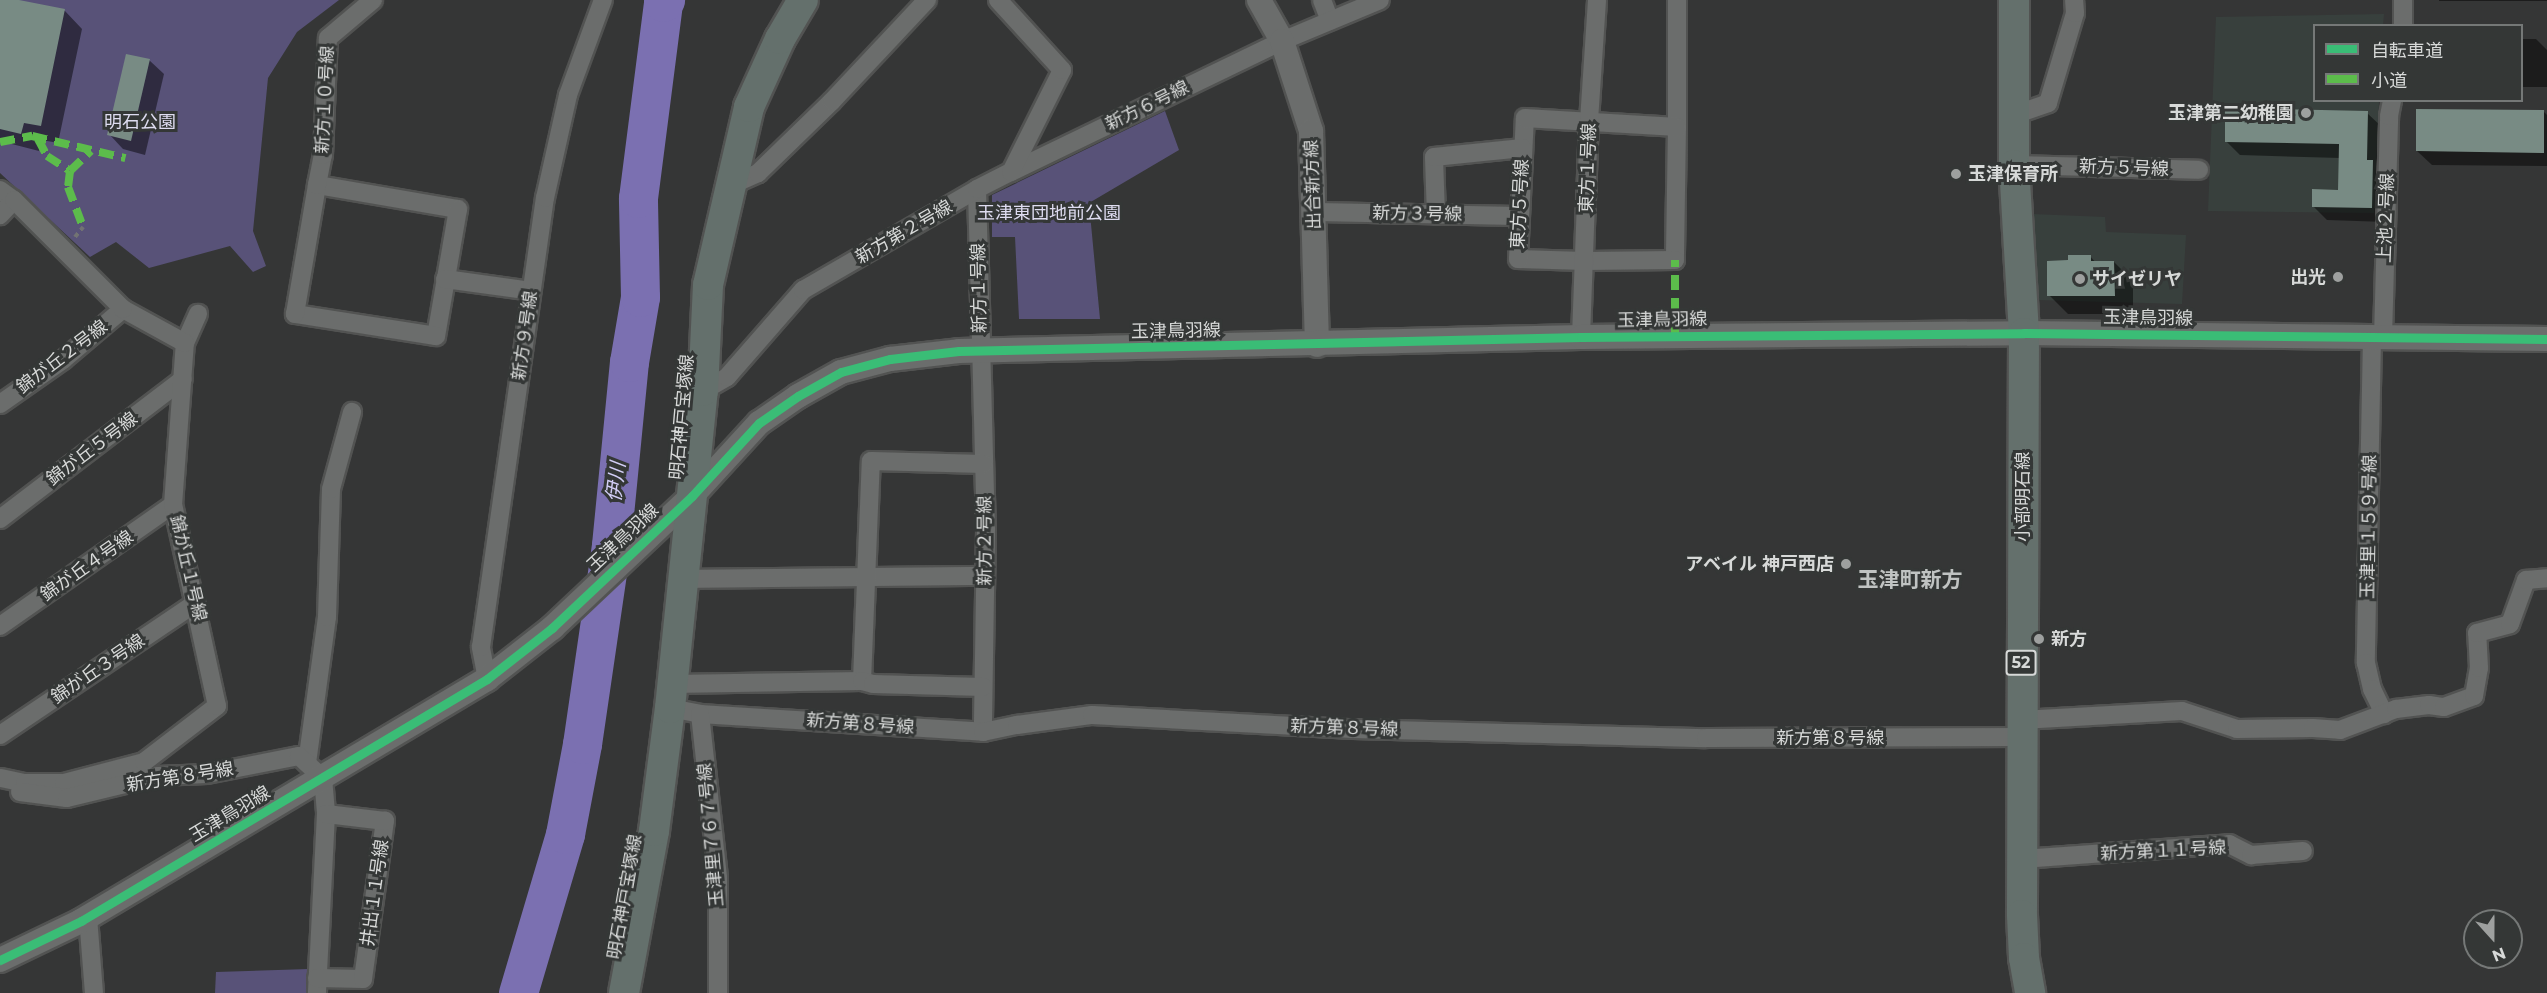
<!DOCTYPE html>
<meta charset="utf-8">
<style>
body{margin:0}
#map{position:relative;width:2547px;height:993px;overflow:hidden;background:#353636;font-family:Montserrat,"Noto Sans JP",sans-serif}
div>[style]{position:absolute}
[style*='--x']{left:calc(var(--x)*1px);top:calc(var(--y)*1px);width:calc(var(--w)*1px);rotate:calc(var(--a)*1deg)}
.built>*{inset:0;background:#38403d}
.green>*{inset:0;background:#585278}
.shadow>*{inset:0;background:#0007}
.river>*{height:39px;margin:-19.5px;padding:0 19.5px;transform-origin:19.5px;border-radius:19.5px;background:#7b70b1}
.building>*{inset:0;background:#788b84}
.path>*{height:4px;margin-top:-2px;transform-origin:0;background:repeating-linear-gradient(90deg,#727373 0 4.5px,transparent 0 9px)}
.roads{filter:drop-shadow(2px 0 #525352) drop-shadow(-2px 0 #525352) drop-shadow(0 2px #525352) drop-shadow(0 -2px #525352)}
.minor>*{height:18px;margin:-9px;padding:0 9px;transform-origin:9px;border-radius:9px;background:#6b6d6c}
.tertiary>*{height:24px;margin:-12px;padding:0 12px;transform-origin:12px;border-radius:12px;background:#6b6d6c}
.primary>*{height:30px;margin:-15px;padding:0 15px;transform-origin:15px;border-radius:15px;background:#64706c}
.quiet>*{height:8px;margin-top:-4px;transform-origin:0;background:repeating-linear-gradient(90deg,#5cbc4b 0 15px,transparent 0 23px)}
.cycleway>*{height:9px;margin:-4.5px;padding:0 4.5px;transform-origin:4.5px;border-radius:4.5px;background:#3abd76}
.dots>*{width:16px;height:16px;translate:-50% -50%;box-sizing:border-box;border:3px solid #343736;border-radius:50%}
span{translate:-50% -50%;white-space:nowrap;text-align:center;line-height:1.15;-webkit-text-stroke:6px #343736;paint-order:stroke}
.shield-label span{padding:2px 4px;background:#343736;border:2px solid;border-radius:4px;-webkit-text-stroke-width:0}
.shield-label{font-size:16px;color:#d7d9d8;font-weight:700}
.street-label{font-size:18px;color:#d7d9d8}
.poi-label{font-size:18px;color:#d7d9d8;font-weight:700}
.right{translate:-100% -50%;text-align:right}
.left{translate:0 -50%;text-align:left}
.park-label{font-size:18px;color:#dedcf0}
.water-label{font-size:20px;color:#d2cef6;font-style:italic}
.quarter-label{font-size:21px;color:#c0c3c2;font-weight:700}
.legend{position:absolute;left:2313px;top:24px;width:210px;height:78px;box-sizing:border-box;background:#343736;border:2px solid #757877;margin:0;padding:8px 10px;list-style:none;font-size:18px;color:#d7d9d8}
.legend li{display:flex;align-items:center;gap:12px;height:30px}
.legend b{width:30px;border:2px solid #757877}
.north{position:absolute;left:2463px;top:909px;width:60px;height:60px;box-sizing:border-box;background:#343736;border:2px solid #757877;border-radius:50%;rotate:159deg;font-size:16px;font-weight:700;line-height:24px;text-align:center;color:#d7d9d8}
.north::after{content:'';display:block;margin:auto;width:21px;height:27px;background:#9ea09f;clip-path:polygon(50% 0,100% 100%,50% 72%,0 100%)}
</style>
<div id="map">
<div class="built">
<i style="clip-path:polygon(2384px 14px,2383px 25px,2314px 26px,2314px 100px,2379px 101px,2374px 213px,2208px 211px,2216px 17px)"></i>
<i style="clip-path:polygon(2031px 214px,2105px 217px,2106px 232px,2186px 235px,2182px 304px,2037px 300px)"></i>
</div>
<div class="green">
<i style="clip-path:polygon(0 0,339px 0,297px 32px,268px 78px,253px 231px,266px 266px,253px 272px,230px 246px,149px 268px,116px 242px,90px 257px,0 173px)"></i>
<i style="clip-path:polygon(1165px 111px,1179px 150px,1089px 203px,1100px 319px,1019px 319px,1015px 237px,992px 237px,992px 195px)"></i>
<i style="clip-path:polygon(309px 969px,307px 993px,215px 993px,216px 972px)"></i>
</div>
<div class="shadow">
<i style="clip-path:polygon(0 0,65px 11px,82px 29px,58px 143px,42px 140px,39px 151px,4px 142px,0 138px)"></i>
<i style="clip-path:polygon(2439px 0,2547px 0,2547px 1px,2439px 1px)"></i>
<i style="clip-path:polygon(2522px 39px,2536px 39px,2547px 50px,2547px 87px,2522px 87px)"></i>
<i style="clip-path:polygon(149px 60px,164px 74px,145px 155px,123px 149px,109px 134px)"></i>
<i style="clip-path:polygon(2544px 112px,2547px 115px,2547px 166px,2432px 165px,2417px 151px)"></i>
<i style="clip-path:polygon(2367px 113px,2382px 127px,2386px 222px,2327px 220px,2313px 206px,2340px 191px,2340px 158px,2240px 155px,2226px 141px)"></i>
<i style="clip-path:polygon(2090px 256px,2096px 263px,2114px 262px,2133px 281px,2133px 314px,2068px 314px,2049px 295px,2069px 262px)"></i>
</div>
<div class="river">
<i style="--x:518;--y:993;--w:166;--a:-73.5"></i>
<i style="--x:565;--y:834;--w:92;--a:-79.3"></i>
<i style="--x:582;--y:744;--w:201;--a:-81.7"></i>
<i style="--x:611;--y:545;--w:184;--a:-84.4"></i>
<i style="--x:629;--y:362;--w:66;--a:-80.4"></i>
<i style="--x:640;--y:297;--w:99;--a:-91.2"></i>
<i style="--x:638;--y:198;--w:198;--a:-82.7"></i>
<i style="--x:663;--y:2;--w:3;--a:-45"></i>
</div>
<div class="building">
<i style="clip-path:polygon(0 0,19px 0,65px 9px,41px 126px,24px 123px,21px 134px,0 129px)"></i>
<i style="clip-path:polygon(126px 54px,150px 59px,131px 141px,107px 135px)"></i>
<i style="clip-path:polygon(2225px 108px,2368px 111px,2367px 160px,2373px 160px,2372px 208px,2312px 207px,2312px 189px,2338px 190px,2339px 144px,2225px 142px)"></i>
<i style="clip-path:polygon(2416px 109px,2544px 110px,2544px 153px,2416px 151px)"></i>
<i style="clip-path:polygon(2068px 255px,2091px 255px,2091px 261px,2114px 261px,2115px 296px,2047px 296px,2047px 261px,2068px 260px)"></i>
</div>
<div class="path">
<i style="--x:75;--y:237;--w:13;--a:-51"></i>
</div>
<div class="roads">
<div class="minor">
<i style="--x:1322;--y:0;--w:22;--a:69"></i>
<i style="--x:1677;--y:0;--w:127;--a:90"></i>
<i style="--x:1677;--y:127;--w:133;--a:90.9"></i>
<i style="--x:1675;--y:260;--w:90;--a:179.4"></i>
<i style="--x:1585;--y:261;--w:67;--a:-178.3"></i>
<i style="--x:1518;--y:259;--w:141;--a:-87.2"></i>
<i style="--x:1525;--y:118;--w:152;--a:3.4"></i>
<i style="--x:2403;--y:0;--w:26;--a:90"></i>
<i style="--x:2014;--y:115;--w:36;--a:-19"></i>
<i style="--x:2048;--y:103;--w:94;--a:-73.3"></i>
<i style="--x:2075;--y:13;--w:13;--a:-94"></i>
<i style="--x:2014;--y:165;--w:185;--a:1.5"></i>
<i style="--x:1011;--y:172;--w:301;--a:-25.8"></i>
<i style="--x:1282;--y:41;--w:106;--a:-22.7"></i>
<i style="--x:317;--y:185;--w:143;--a:9.7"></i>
<i style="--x:458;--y:209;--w:129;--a:99.8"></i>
<i style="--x:436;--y:336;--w:143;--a:-171.1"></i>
<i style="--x:295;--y:314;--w:131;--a:-80.3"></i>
<i style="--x:317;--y:185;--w:31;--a:-79"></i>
<i style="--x:323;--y:155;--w:117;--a:-87.6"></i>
<i style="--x:328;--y:38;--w:59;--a:-40.2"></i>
<i style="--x:729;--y:186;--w:32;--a:-24"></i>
<i style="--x:758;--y:173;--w:103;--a:-44.2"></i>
<i style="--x:832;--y:101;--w:139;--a:-46.8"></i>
<i style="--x:977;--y:189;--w:341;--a:88.5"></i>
<i style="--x:986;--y:530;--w:202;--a:90.9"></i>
<i style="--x:0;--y:190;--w:17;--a:36"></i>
<i style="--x:14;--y:200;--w:21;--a:133"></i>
<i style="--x:1314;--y:212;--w:206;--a:1.1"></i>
<i style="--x:1436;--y:215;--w:58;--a:-92"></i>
<i style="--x:1434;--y:157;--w:89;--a:-5.8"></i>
<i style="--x:445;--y:279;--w:87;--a:7.9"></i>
<i style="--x:1581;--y:337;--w:216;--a:-87.9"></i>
<i style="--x:1589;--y:121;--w:121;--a:-86.2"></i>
<i style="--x:2372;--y:337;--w:326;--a:91.1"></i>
<i style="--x:2366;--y:663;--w:27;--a:77"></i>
<i style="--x:2372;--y:689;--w:28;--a:64"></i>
<i style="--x:2383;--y:337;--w:221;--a:-88.4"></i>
<i style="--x:2389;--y:116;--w:16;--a:-79"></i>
<i style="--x:185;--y:343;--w:32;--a:-66"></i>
<i style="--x:703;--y:391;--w:28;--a:-30"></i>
<i style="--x:727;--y:377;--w:116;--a:-48.9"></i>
<i style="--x:803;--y:290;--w:201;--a:-30.1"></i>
<i style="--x:977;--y:189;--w:38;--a:-27"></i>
<i style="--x:1011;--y:172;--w:114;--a:-63.4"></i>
<i style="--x:1062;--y:70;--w:95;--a:-132.4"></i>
<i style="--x:0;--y:404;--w:77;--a:-34.9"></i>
<i style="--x:63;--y:360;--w:79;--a:-40.4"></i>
<i style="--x:0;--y:519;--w:230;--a:-37.4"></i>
<i style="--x:684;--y:579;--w:301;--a:-0.6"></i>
<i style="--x:0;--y:626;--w:211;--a:-35"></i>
<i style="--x:487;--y:679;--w:33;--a:-101"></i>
<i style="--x:481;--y:647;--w:454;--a:-81.9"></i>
<i style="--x:545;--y:198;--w:106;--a:-77.4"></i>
<i style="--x:568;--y:95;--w:101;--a:-69.8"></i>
<i style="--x:862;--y:681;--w:220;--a:-87.7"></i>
<i style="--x:871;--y:461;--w:113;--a:1.5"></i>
<i style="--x:672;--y:684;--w:190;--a:-0.9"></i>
<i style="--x:862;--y:681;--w:11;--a:15"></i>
<i style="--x:873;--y:684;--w:110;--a:1.6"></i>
<i style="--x:670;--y:708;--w:31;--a:11"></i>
<i style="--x:700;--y:714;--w:284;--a:3.6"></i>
<i style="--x:983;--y:732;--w:35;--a:-12"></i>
<i style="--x:1017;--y:725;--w:76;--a:-7.6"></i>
<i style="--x:1092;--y:715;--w:261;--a:3.1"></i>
<i style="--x:1353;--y:729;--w:353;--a:1.5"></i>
<i style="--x:1706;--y:738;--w:315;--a:-0.2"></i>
<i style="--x:700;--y:714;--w:165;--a:83.7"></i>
<i style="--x:718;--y:878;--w:115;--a:90"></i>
<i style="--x:2021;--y:720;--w:161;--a:-3.2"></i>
<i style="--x:2182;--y:711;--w:58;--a:18.1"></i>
<i style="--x:2237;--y:729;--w:76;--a:-0.8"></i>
<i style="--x:2313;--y:728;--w:27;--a:4"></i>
<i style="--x:2340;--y:730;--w:60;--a:-20.6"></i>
<i style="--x:2396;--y:709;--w:33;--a:-7"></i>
<i style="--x:2429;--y:705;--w:15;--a:8"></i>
<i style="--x:2444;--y:707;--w:32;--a:-20"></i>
<i style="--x:2474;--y:696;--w:28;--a:-80"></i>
<i style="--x:2479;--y:668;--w:35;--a:-93"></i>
<i style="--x:2477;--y:633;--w:34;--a:-15"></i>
<i style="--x:2510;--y:624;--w:47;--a:-70"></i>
<i style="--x:2526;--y:580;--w:21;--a:-5"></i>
<i style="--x:0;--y:735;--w:236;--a:-34"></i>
<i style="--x:307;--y:763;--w:147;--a:-82.2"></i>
<i style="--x:327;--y:617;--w:128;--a:-88.2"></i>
<i style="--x:331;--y:489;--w:80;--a:-74.7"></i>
<i style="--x:1;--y:778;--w:25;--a:12"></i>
<i style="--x:25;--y:783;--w:39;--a:0"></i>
<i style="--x:64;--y:783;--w:83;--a:-14.7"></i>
<i style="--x:144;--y:762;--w:92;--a:-37.5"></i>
<i style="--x:217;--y:706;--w:206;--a:-102.3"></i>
<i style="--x:173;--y:505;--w:162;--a:-85.8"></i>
<i style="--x:185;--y:343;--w:71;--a:-151.3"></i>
<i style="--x:123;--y:309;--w:154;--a:-135"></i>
<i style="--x:20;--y:792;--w:47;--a:7.3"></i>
<i style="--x:67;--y:798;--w:94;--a:-13.6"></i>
<i style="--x:158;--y:776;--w:49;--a:-2.3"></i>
<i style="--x:207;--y:774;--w:94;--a:-11.1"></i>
<i style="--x:299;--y:756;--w:33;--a:43"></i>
<i style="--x:323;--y:778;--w:36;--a:85"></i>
<i style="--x:326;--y:814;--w:179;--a:92.9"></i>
<i style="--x:2022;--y:859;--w:208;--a:-4.1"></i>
<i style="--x:2229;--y:844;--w:25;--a:27"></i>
<i style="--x:2251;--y:855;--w:52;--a:-4.4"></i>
<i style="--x:88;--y:917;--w:76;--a:85.5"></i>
<i style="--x:317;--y:978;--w:46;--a:1.2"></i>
<i style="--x:363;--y:979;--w:160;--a:-82.1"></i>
<i style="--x:385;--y:821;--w:59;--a:-173.2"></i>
</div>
<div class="tertiary">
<i style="--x:1259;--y:0;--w:47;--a:60.7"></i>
<i style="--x:1282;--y:41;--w:95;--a:72.1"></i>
<i style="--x:1311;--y:131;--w:214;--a:88.4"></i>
<i style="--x:0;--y:960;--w:90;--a:-25.7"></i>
<i style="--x:81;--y:921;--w:473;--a:-30.8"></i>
<i style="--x:487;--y:679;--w:83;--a:-38.1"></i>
<i style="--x:552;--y:628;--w:192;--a:-43.3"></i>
<i style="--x:692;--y:496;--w:99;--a:-47.5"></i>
<i style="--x:759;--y:423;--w:47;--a:-34.7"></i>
<i style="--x:798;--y:396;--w:49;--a:-29.2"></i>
<i style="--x:841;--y:372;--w:51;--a:-14.9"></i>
<i style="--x:890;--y:359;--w:69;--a:-6.6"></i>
<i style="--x:959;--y:351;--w:622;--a:-1.29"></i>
<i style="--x:1581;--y:337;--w:443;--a:-0.5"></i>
<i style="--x:2024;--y:333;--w:523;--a:0.66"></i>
</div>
<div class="primary">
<i style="--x:2014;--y:0;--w:165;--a:90"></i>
<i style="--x:2014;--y:165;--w:168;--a:86.6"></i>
<i style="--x:2024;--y:333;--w:582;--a:90.2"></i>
<i style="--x:2022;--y:915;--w:43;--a:87.3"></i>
<i style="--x:2024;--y:958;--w:36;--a:80"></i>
<i style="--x:624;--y:993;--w:165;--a:-79.5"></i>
<i style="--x:654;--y:831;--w:124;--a:-82.6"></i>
<i style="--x:670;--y:708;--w:319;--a:-84.1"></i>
<i style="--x:703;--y:391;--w:106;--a:-87.3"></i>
<i style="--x:708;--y:285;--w:183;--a:-77"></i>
<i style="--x:749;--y:107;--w:75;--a:-65.5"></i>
<i style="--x:780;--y:39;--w:45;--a:-59.5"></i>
</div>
</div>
<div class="quiet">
<i style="--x:38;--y:139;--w:19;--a:62"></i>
<i style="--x:47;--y:156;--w:27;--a:33"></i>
<i style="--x:70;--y:171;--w:16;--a:97"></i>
<i style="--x:68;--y:187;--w:43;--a:69.4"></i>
<i style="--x:0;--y:142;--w:33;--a:-11"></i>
<i style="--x:32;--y:136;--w:96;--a:13.3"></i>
<i style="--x:70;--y:171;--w:29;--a:-44"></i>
<i style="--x:1675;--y:336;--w:76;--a:-90"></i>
</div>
<div class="cycleway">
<i style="--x:0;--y:960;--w:90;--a:-25.7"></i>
<i style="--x:81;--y:921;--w:473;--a:-30.8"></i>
<i style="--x:487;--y:679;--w:83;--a:-38.1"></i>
<i style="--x:552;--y:628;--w:192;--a:-43.3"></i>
<i style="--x:692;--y:496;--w:99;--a:-47.5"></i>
<i style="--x:759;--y:423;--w:47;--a:-34.7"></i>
<i style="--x:798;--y:396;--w:49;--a:-29.2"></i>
<i style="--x:841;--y:372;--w:51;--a:-14.9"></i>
<i style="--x:890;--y:359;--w:69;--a:-6.6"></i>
<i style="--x:959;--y:351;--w:622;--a:-1.29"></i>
<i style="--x:1581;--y:337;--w:443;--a:-0.5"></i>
<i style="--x:2024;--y:333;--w:523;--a:0.66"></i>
</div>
<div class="dots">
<i style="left:2306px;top:113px;background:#9ea09f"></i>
<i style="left:1956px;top:174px;background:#9ea09f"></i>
<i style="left:2338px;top:277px;background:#9ea09f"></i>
<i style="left:2080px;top:279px;background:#9ea09f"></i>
<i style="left:1846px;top:564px;background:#9ea09f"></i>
<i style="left:2039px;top:639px;background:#9ea09f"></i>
</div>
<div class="shield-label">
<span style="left:2021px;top:663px">52</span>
</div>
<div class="street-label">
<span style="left:325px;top:100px;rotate:-87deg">新方１０号線</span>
<span style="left:1147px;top:106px;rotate:-26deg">新方６号線</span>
<span style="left:1588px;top:168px;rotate:-88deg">東方１号線</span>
<span style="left:2124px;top:168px;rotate:2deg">新方５号線</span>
<span style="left:1313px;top:185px;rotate:-92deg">出合新方線</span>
<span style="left:1520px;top:204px;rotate:-87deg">東方５号線</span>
<span style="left:1417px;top:214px;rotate:1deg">新方３号線</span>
<span style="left:2386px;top:218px;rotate:-88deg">上池２号線</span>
<span style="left:904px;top:232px;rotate:-30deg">新方第２号線</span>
<span style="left:979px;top:288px;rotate:-91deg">新方１号線</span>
<span style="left:2148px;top:318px;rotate:1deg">玉津鳥羽線</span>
<span style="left:1662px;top:320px;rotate:-1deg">玉津鳥羽線</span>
<span style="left:1176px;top:331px;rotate:-1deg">玉津鳥羽線</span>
<span style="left:525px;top:336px;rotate:-82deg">新方９号線</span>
<span style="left:62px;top:357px;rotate:-37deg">錦が丘２号線</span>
<span style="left:682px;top:417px;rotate:-85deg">明石神戸宝塚線</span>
<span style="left:92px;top:449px;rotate:-37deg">錦が丘５号線</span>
<span style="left:2023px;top:497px;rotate:-90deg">小部明石線</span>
<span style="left:2369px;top:527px;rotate:-89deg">玉津里１５９号線</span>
<span style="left:623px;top:538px;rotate:-43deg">玉津鳥羽線</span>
<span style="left:985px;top:541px;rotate:-90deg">新方２号線</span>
<span style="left:87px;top:566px;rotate:-35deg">錦が丘４号線</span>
<span style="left:188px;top:568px;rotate:77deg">錦が丘１号線</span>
<span style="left:98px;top:669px;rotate:-34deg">錦が丘３号線</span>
<span style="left:860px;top:724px;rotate:4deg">新方第８号線</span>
<span style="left:1344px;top:728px;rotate:2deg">新方第８号線</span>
<span style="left:1830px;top:738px">新方第８号線</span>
<span style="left:180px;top:777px;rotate:-9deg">新方第８号線</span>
<span style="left:230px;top:814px;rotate:-31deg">玉津鳥羽線</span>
<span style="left:711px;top:835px;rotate:-95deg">玉津里７６７号線</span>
<span style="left:2163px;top:851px;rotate:-3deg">新方第１１号線</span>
<span style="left:375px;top:893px;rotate:-82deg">井出１１号線</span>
<span style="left:625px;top:897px;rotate:-80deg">明石神戸宝塚線</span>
</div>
<div class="poi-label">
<span class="right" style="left:2294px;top:113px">玉津第二幼稚園</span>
<span class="left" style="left:1968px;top:174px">玉津保育所</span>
<span class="right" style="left:2326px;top:277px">出光</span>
<span class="left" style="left:2092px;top:279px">サイゼリヤ</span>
<span class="right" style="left:1834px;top:564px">アベイル 神戸西店</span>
<span class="left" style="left:2051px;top:639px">新方</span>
</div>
<div class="park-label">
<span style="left:140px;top:122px">明石公園</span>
<span style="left:1049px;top:213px">玉津東団地前公園</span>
</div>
<div class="water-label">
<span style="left:616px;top:482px;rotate:-83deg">伊川</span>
</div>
<div class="quarter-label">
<span style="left:1910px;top:580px">玉津町新方</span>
</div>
<ul class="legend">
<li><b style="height:8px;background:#3abd76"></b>自転車道</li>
<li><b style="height:8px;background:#5cbc4b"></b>小道</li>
</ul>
<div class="north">N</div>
</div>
